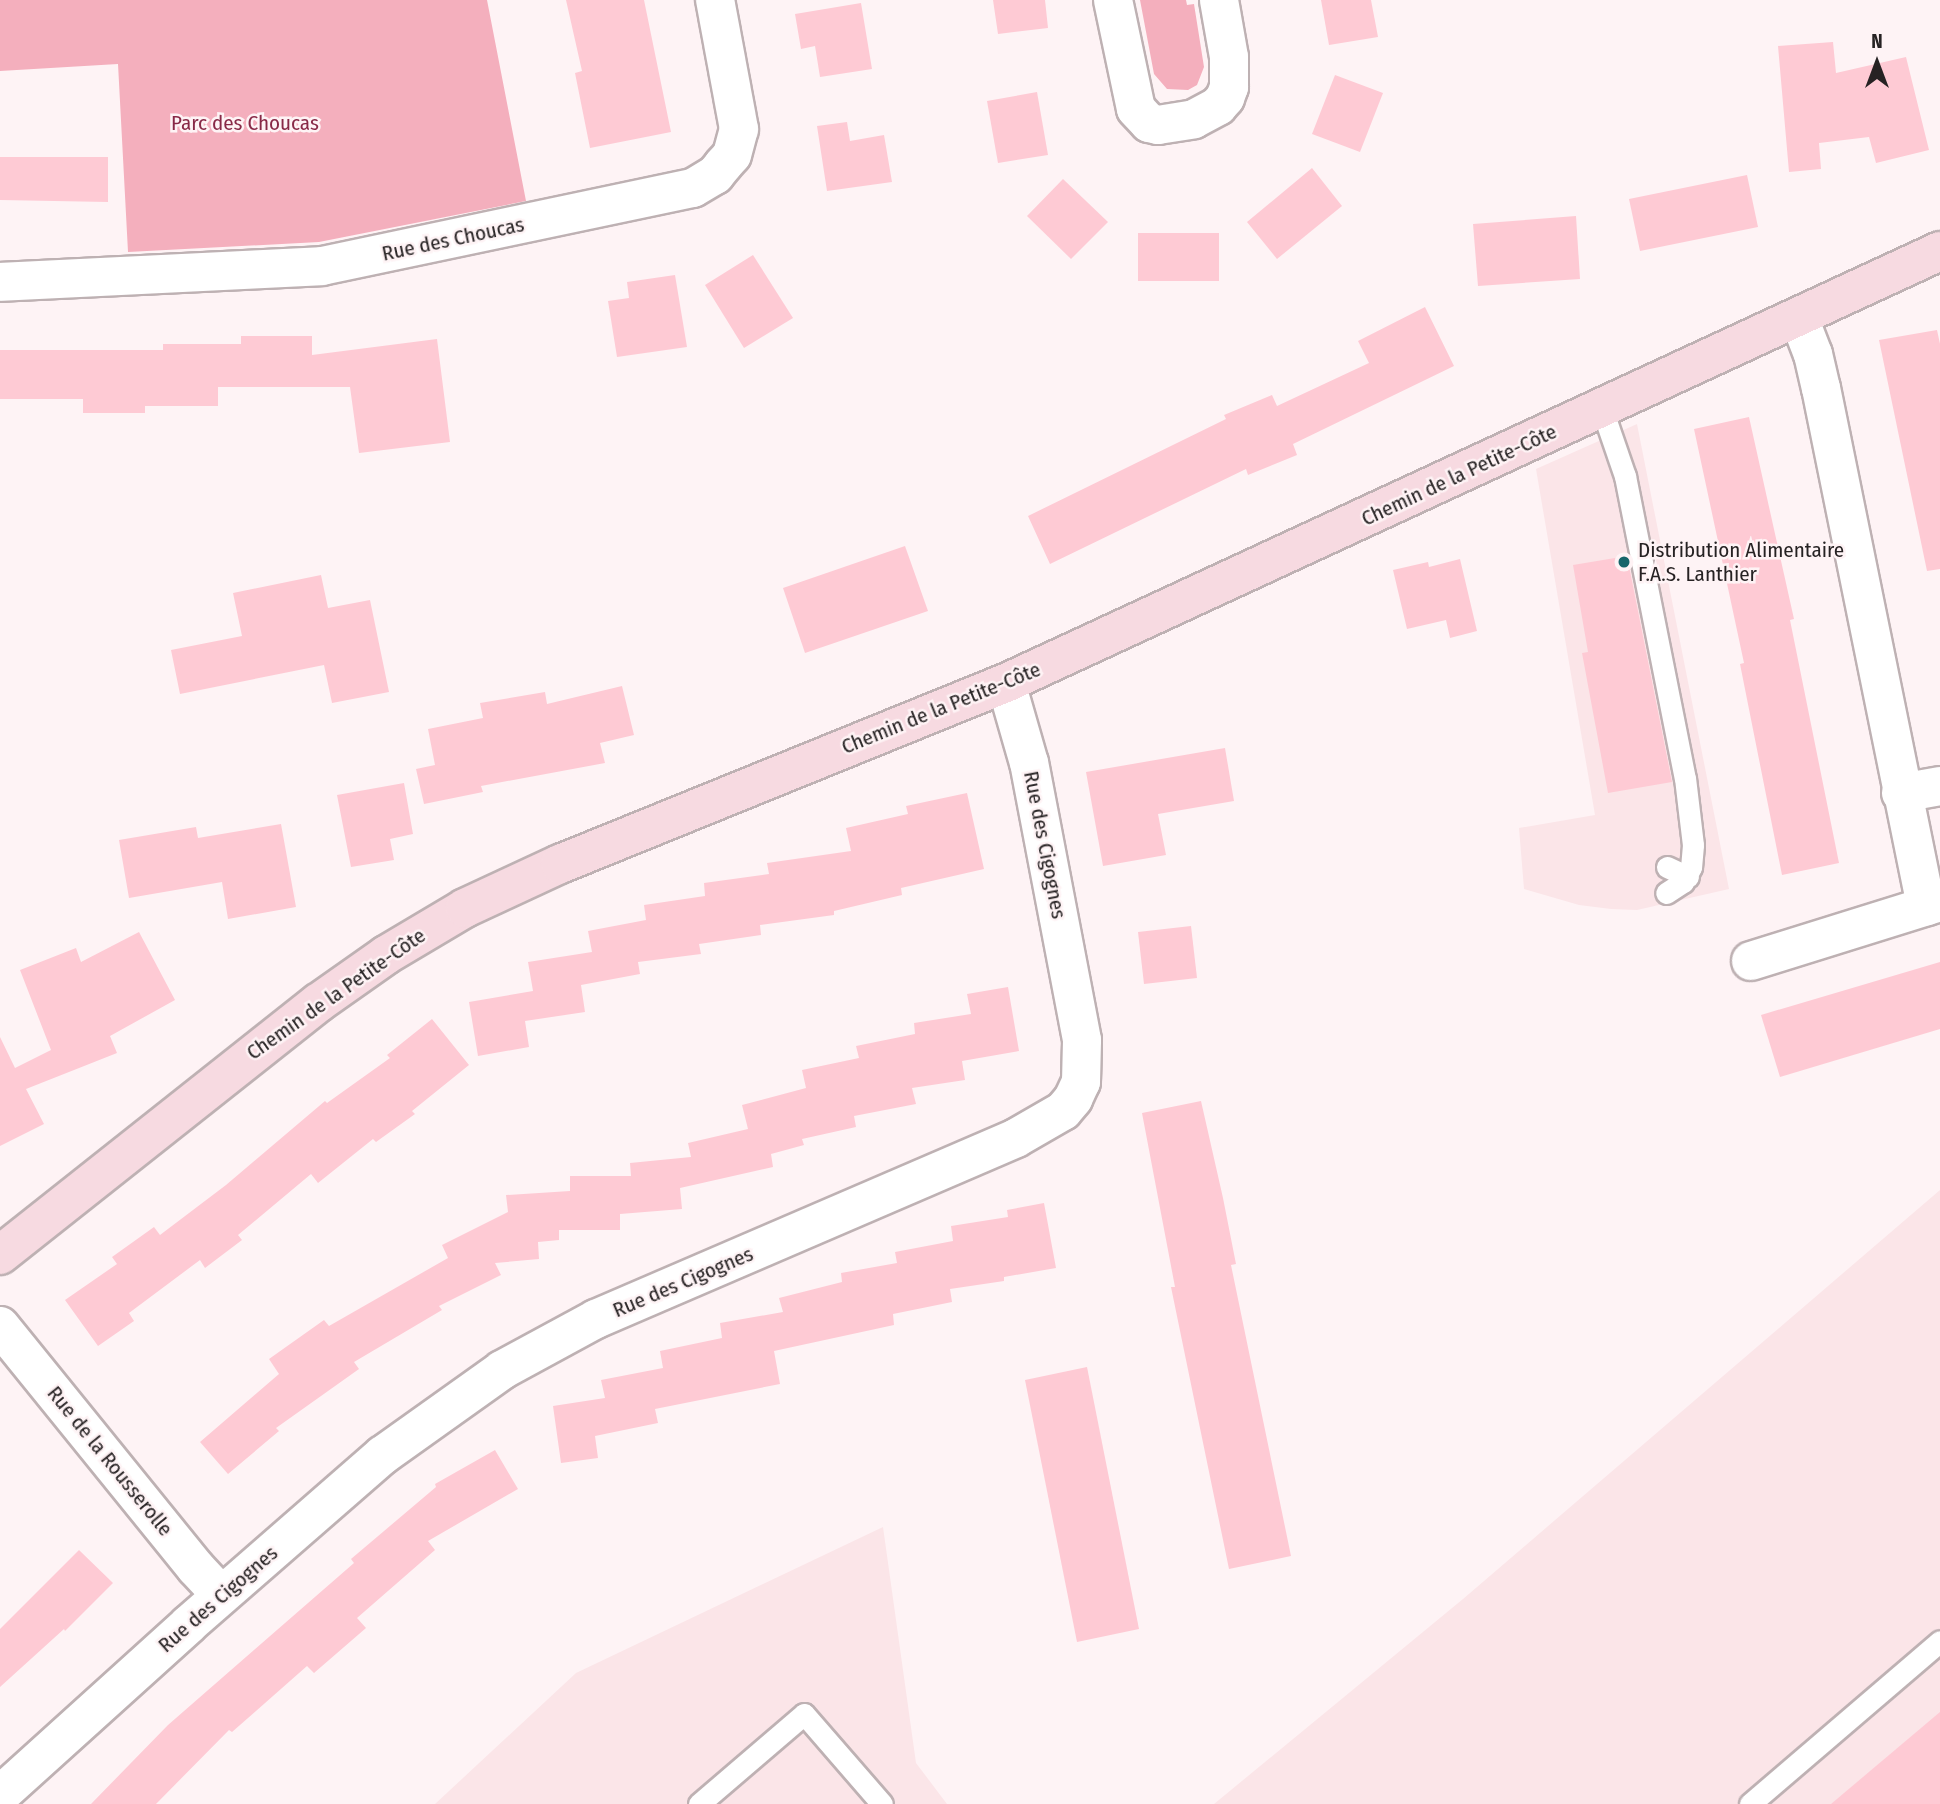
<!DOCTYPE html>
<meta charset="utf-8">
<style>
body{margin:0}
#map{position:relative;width:1940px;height:1804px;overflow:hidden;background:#fef3f5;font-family:"Fira Sans Condensed",sans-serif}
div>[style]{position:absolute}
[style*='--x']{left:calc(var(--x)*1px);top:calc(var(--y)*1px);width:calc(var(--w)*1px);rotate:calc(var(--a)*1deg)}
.built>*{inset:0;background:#fbe5e8}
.green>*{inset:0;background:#f4afbd}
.building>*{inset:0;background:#fecad4}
.roads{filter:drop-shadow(2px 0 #beb1b3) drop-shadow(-2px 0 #beb1b3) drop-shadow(0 2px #beb1b3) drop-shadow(0 -2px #beb1b3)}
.lane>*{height:21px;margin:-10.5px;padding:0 10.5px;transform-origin:10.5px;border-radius:10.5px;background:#fff}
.street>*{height:38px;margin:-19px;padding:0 19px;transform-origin:19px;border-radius:19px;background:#fff}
.secondary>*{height:38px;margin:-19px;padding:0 19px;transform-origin:19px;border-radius:19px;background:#f7dae1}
.dots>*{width:19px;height:19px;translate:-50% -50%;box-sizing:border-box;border:4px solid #fef3f5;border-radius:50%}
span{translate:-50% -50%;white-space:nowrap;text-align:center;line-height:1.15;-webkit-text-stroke:5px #fef3f5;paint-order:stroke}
.park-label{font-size:21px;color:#882947}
.street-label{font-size:21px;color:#262223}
.poi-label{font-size:21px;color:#262223}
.left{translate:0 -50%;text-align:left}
.north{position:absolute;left:1842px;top:28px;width:70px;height:70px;-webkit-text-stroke:5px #fef3f5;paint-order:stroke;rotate:0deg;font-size:19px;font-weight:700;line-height:28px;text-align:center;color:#262223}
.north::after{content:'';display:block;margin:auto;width:24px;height:32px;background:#262223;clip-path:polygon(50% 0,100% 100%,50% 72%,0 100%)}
</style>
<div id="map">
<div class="built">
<i style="clip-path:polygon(1637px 424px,1729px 889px,1637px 910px,1611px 909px,1579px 905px,1524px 889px,1519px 828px,1595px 815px,1536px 469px)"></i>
<i style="clip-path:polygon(1940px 1190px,1940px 1804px,1214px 1804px,1463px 1599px)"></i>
<i style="clip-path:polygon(883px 1527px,916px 1763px,947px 1804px,435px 1804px,576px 1673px)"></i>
</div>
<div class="green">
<i style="clip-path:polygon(0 0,487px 0,526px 201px,319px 242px,128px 252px,118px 64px,0 71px)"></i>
<i style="clip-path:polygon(1140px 0,1186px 0,1187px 5px,1194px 4px,1204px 67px,1197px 85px,1188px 90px,1167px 89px,1154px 74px)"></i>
</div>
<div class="building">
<i style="clip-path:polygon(566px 0,644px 0,671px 132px,590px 148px,575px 73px,582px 71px)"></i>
<i style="clip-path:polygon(993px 0,1045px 0,1048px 28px,998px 34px)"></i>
<i style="clip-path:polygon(1321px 0,1371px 0,1378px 37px,1329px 45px)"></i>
<i style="clip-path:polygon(861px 3px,872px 69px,820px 77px,815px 46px,801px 49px,795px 14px)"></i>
<i style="clip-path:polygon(1833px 42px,1836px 73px,1906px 57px,1929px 150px,1876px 163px,1869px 137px,1819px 143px,1821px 169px,1789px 172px,1778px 46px)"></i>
<i style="clip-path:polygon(1335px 75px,1383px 93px,1360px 152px,1312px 134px)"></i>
<i style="clip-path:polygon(1037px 92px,1048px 155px,998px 163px,987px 101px)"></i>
<i style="clip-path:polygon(847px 122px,850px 141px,884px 135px,892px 182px,827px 191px,817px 126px)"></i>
<i style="clip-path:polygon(0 157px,108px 157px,108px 202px,0 200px)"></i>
<i style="clip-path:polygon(1312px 168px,1342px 206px,1277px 259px,1247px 222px)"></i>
<i style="clip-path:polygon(1747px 175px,1758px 227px,1640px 251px,1629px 199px)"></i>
<i style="clip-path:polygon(1063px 179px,1108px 222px,1071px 259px,1027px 216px)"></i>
<i style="clip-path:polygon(1576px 216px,1580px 279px,1478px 286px,1473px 224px)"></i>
<i style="clip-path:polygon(1138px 233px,1219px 233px,1219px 281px,1138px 281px)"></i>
<i style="clip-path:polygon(753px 255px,793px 318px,744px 348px,705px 285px)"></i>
<i style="clip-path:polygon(675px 275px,687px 347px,617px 357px,608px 301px,629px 298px,627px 282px)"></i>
<i style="clip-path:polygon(1425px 307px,1454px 366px,1293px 444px,1297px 455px,1248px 475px,1246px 469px,1050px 564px,1028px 516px,1226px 419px,1224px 415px,1272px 395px,1277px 406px,1369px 363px,1358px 341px)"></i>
<i style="clip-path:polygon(1937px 330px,1940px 344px,1940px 569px,1927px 571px,1879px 340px)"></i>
<i style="clip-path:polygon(241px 336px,312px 336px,312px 355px,437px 339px,450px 442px,359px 453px,350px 387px,218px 387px,218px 406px,145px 406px,145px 413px,83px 413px,83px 399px,0 399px,0 350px,163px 350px,163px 344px,241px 344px)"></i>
<i style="clip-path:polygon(1749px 417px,1794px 619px,1790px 620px,1839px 863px,1782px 875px,1740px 664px,1744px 663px,1694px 429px)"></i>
<i style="clip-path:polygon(905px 546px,928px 611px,805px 653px,783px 588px)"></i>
<i style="clip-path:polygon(1627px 556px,1672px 782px,1608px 793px,1582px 653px,1588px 652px,1573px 565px)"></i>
<i style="clip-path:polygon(1460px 559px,1477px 631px,1450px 638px,1446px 620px,1407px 629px,1393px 570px,1428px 562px,1429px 567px)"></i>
<i style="clip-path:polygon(321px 575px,328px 608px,370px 600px,389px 692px,332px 703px,324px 665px,180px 694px,171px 650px,242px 636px,233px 593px)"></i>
<i style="clip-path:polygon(622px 686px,634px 735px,600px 743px,605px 763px,481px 786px,483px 792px,424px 804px,416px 769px,435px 765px,428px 729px,483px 718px,480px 703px,545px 692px,547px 704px)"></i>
<i style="clip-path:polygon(1225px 748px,1234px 801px,1158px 814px,1166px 855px,1103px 866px,1086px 772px)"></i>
<i style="clip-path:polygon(404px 783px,413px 834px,390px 839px,394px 860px,351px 867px,337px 795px)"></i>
<i style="clip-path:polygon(967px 793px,984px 869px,901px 888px,902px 895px,834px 911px,834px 915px,760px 925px,761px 935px,699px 944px,701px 954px,638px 962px,640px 974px,581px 985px,585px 1012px,525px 1021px,529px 1047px,478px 1056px,469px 1002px,533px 991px,528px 962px,592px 952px,588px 931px,646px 920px,644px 905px,705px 896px,704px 883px,769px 874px,767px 863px,851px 851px,846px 828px,908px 814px,906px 806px)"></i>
<i style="clip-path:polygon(281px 824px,296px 907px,228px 919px,222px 882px,129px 898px,119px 840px,196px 827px,198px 838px)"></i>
<i style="clip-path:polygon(1191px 926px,1197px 978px,1144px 984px,1138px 932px)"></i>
<i style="clip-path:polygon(139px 932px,175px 1000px,110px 1036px,117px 1053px,26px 1089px,44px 1124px,0 1146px,0 1037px,15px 1068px,51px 1050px,20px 970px,76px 948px,81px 962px)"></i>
<i style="clip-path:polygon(1940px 962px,1940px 1029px,1780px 1077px,1761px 1015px)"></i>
<i style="clip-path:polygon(1008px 987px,1019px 1051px,962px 1061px,965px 1080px,912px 1088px,916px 1104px,854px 1116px,856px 1127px,802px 1139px,804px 1145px,771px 1154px,773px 1167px,680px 1188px,682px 1209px,620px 1214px,620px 1230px,559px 1230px,559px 1240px,538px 1242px,539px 1259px,495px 1263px,501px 1275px,439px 1306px,442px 1310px,354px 1362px,359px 1369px,276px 1428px,279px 1431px,228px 1474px,200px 1442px,279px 1374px,269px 1359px,324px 1320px,329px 1326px,448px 1258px,442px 1245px,508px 1212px,506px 1195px,570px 1191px,570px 1176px,631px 1176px,630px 1163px,691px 1157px,688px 1143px,748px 1129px,742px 1105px,806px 1088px,802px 1070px,859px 1058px,856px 1046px,915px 1034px,914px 1023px,971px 1014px,967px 994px)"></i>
<i style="clip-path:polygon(432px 1019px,469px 1065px,412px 1111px,415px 1114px,376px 1142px,373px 1139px,318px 1183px,311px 1174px,238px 1235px,242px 1240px,205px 1268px,200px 1260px,129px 1313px,134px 1321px,98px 1346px,65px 1300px,117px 1264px,112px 1257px,154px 1227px,160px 1235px,226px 1185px,325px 1101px,327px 1103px,390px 1058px,387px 1055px)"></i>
<i style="clip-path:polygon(1201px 1101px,1223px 1198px,1236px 1264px,1231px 1265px,1291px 1556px,1229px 1569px,1171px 1287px,1175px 1287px,1142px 1113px)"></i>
<i style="clip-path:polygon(1044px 1203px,1056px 1268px,1004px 1277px,1004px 1281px,950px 1289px,952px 1302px,893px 1314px,894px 1325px,774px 1351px,780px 1384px,655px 1409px,658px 1423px,595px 1436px,598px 1458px,561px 1463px,553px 1406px,605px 1398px,601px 1380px,663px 1368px,660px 1351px,722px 1338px,720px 1323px,783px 1312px,779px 1298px,842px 1282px,841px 1273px,897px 1263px,895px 1252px,953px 1241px,951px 1226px,1008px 1217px,1007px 1210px)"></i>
<i style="clip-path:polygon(1087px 1367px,1139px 1629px,1077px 1642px,1025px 1380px)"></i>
<i style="clip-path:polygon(495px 1450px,518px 1489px,428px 1541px,435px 1550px,357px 1618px,366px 1628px,314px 1673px,307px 1666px,232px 1732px,229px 1730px,156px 1804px,91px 1804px,168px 1725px,354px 1563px,351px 1559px,436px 1487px,435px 1484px)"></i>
<i style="clip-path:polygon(79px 1550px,113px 1583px,65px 1631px,64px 1629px,0 1687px,0 1629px)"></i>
<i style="clip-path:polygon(1940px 1712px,1940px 1804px,1831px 1804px)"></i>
</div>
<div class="roads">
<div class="lane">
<i style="--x:1602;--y:409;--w:71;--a:71.1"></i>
<i style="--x:1625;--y:476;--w:308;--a:78.8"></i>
<i style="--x:1685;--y:778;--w:67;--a:83.2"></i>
<i style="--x:1693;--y:845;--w:22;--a:95"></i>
<i style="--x:1691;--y:867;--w:17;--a:118"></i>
<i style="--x:1683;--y:882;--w:20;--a:147"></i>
<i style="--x:1667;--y:867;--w:23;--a:25"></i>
<i style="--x:699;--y:1804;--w:138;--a:-40.6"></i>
<i style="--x:804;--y:1714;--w:119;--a:49.1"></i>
<i style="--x:1750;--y:1804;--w:250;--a:-40.6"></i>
</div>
<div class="street">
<i style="--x:1113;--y:0;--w:111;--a:78.1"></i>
<i style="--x:1136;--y:109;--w:19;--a:47"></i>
<i style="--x:1149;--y:123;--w:9;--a:13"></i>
<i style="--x:1158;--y:125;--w:36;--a:-9"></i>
<i style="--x:1194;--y:119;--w:27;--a:-28"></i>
<i style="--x:1218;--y:106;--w:11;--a:-49"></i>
<i style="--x:1225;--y:98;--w:12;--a:-70"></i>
<i style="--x:1229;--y:87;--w:30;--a:-90"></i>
<i style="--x:1229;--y:57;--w:58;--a:-100"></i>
<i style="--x:0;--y:282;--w:322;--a:-2.8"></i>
<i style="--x:322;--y:266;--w:379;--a:-11.9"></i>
<i style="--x:693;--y:188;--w:26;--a:-31"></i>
<i style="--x:715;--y:175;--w:13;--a:-51"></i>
<i style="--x:723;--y:165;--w:13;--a:-48"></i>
<i style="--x:732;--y:155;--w:27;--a:-75"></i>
<i style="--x:739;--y:129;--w:131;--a:-100.5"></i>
<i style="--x:1799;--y:318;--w:39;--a:69"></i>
<i style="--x:1813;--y:354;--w:35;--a:77"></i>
<i style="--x:1821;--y:388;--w:529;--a:78.54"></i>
<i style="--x:1901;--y:793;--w:40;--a:-10"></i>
<i style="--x:1751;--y:961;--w:198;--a:-17.3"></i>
<i style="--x:0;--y:1326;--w:311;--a:51"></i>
<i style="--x:196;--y:1568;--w:37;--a:47"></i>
<i style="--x:0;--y:1795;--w:255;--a:-42.1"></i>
<i style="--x:189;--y:1624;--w:257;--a:-41.1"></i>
<i style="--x:383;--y:1455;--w:146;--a:-35.5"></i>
<i style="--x:502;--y:1370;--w:107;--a:-28.5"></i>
<i style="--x:596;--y:1319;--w:457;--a:-23.3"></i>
<i style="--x:1016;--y:1138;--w:54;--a:-29.9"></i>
<i style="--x:1063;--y:1111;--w:16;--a:-50"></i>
<i style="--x:1073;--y:1099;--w:19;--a:-65"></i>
<i style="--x:1081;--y:1082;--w:42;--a:-88.6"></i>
<i style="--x:1082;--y:1040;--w:282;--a:-100.8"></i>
<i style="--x:1029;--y:763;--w:83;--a:-106"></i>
</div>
<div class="secondary">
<i style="--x:0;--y:1255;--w:406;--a:-38.4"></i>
<i style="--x:318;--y:1003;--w:83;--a:-35.2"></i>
<i style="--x:386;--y:955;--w:92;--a:-30.7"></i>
<i style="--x:465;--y:908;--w:105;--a:-24.9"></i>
<i style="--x:560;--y:864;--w:481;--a:-22.1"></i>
<i style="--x:1006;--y:683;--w:1029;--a:-24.82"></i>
</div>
</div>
<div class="dots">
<i style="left:1624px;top:562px;background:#16656a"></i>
</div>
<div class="park-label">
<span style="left:245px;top:123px">Parc des Choucas</span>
</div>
<div class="street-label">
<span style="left:453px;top:239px;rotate:-12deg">Rue des Choucas</span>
<span style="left:1459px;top:475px;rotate:-25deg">Chemin de la Petite-Côte</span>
<span style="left:941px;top:708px;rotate:-22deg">Chemin de la Petite-Côte</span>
<span style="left:1045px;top:845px;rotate:79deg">Rue des Cigognes</span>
<span style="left:336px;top:994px;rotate:-35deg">Chemin de la Petite-Côte</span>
<span style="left:683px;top:1282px;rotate:-23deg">Rue des Cigognes</span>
<span style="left:110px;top:1461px;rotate:51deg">Rue de la Rousserolle</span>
<span style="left:218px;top:1599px;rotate:-41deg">Rue des Cigognes</span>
</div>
<div class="poi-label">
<span class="left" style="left:1638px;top:562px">Distribution Alimentaire<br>F.A.S. Lanthier</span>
</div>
<div class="north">N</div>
</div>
